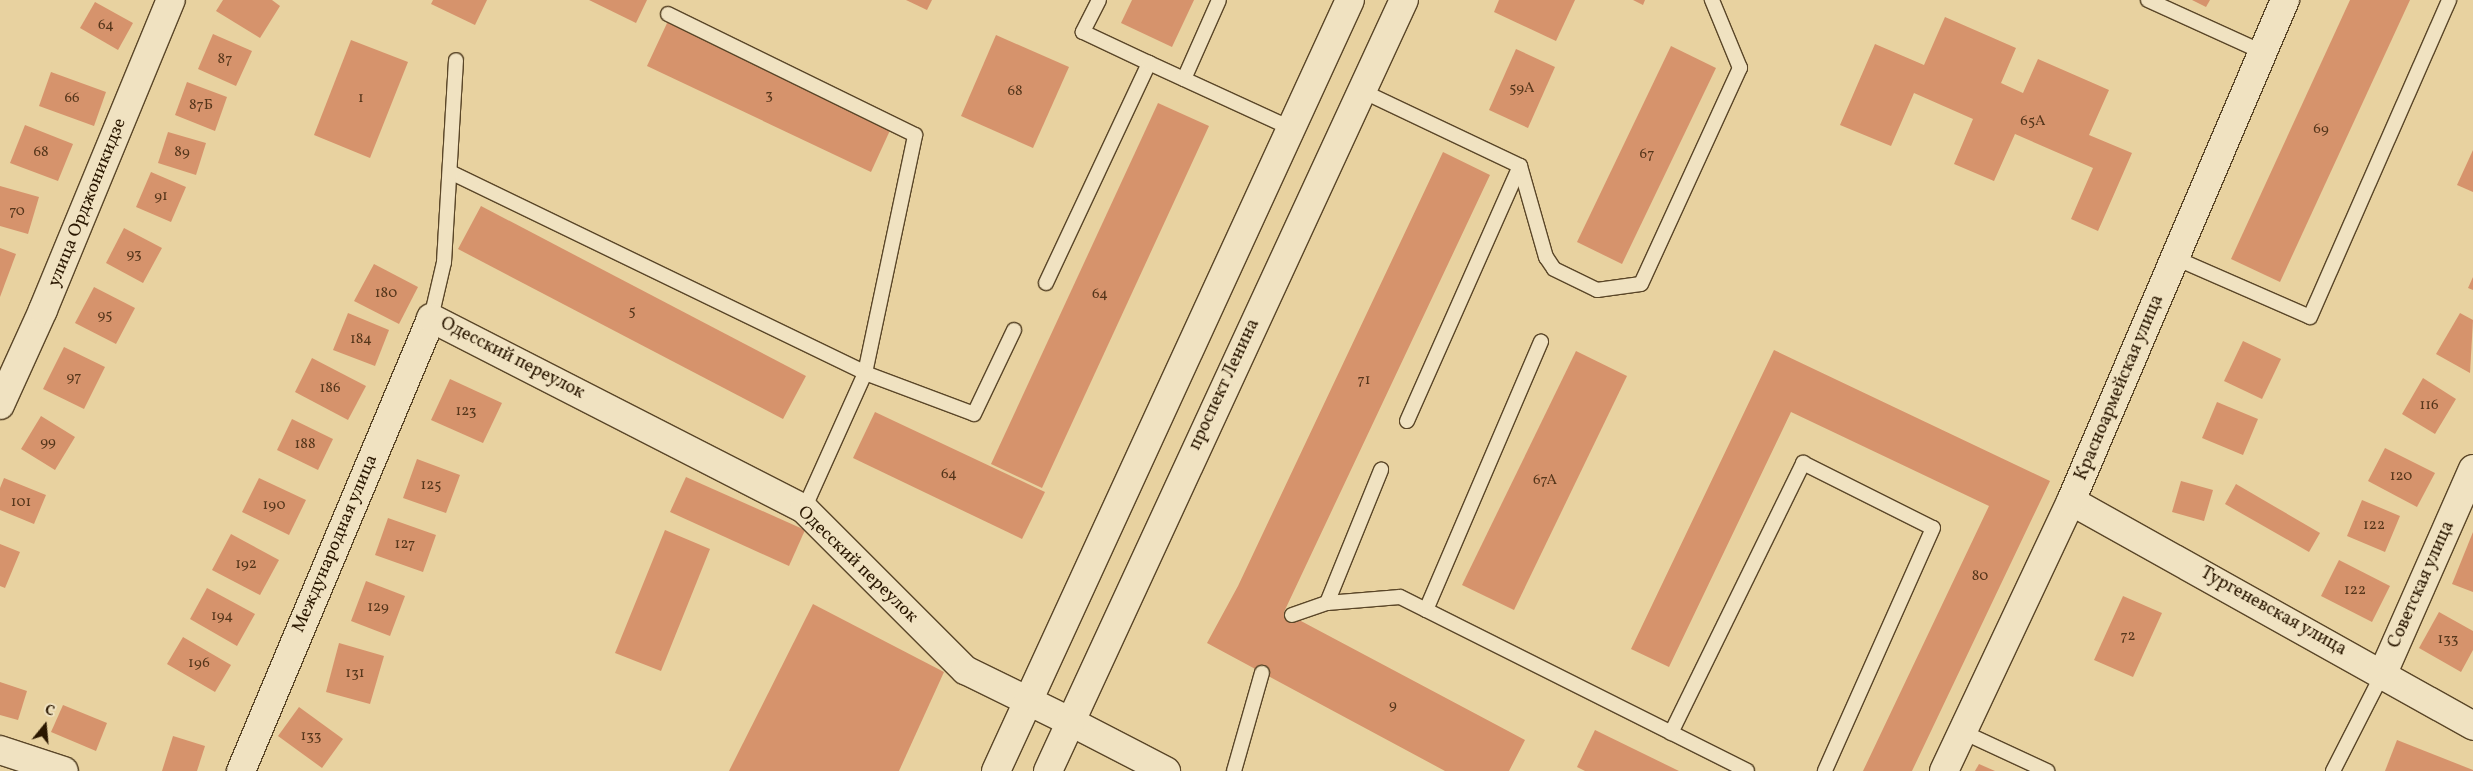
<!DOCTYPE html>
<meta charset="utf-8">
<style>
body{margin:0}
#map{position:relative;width:2473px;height:771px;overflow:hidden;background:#e8d2a0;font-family:Vollkorn,serif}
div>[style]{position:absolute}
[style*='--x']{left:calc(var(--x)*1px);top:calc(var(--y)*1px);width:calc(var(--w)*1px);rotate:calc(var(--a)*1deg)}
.building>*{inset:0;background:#d6936c}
.roads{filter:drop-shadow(1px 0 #5a4628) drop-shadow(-1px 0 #5a4628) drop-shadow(0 1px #5a4628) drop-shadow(0 -1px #5a4628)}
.service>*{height:14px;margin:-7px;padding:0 7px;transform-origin:7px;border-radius:7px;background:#f0e2c1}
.minor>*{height:28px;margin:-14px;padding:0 14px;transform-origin:14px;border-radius:14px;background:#f0e2c1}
.tertiary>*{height:28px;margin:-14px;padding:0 14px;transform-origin:14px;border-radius:14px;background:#f0e2c1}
.secondary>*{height:28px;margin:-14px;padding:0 14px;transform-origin:14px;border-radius:14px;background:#f0e2c1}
span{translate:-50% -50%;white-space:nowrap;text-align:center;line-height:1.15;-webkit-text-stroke:5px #f0e2c1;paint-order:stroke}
.number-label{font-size:15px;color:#55361b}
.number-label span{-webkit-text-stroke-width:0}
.street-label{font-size:18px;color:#2a1700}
.north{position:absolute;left:20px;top:701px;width:50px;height:50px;-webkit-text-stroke:4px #f0e2c1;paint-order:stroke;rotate:17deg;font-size:14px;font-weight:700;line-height:20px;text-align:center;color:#2a1700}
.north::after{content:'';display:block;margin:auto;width:18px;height:22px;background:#2a1700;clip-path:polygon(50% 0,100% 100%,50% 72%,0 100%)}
</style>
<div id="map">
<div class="building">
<i style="clip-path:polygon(223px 0,272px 0,280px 6px,260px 38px,216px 11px)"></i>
<i style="clip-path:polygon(433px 0,487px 0,475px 25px,431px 4px)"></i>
<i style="clip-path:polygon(589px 0,647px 0,636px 23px)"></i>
<i style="clip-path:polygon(906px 0,932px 0,927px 10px)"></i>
<i style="clip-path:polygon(1132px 0,1194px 0,1172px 47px,1121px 23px)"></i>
<i style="clip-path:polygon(1499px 0,1575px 0,1556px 41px,1494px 12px)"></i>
<i style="clip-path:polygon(1633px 0,1645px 0,1643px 5px)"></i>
<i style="clip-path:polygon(2192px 0,2210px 0,2206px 7px)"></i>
<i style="clip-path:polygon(2350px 0,2410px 0,2280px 282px,2231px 259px)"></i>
<i style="clip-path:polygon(95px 2px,133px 23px,118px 50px,80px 28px)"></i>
<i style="clip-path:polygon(1945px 17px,2016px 48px,2001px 83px,2023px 93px,2038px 59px,2109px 90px,2089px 135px,2132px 153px,2098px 231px,2071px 219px,2093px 168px,2015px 134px,1994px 181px,1954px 164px,1973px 119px,1914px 93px,1891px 146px,1840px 125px,1875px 44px,1924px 65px)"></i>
<i style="clip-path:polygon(668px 21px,892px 126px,871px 172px,647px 66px)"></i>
<i style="clip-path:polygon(213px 34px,252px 51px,236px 86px,198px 69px)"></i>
<i style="clip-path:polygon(996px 35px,1069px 67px,1033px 148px,961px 116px)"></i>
<i style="clip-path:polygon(351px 40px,408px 62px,370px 158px,314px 135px)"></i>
<i style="clip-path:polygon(1671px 46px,1716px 68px,1622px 264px,1577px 242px)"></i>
<i style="clip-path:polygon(1516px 49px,1555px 67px,1528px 128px,1489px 110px)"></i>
<i style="clip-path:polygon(51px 72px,106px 92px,94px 126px,39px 106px)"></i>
<i style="clip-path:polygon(187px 82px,227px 97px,215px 131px,175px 115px)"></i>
<i style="clip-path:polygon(1158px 103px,1209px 126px,1042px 488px,991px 464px)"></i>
<i style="clip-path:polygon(25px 125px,73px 144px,58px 181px,10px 163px)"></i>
<i style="clip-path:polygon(168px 132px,206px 143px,196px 175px,158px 163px)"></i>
<i style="clip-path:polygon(2473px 150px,2473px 192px,2457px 185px)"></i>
<i style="clip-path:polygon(1443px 152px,1490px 175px,1284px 612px,1525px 740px,1509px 771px,1445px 771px,1207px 643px,1238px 586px)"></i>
<i style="clip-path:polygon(151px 172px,186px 187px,171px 222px,136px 207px)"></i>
<i style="clip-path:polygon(0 186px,39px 197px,28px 234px,0 226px)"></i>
<i style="clip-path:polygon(481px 206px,806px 376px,783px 419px,458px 249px)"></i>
<i style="clip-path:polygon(124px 228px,162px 248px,143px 283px,106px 263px)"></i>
<i style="clip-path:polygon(0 248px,16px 254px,0 297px)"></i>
<i style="clip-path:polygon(374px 264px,418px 287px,399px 324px,354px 301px)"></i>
<i style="clip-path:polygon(2473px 277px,2473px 290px,2468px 288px)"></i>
<i style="clip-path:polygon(94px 287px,135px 308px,116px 344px,75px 323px)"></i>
<i style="clip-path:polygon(348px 313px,389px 330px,375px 366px,333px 350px)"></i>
<i style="clip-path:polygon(2460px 313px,2473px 320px,2470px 373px,2436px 354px)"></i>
<i style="clip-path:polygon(2243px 341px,2281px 359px,2262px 399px,2224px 381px)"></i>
<i style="clip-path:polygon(64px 347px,105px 367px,84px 409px,43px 389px)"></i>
<i style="clip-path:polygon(1774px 350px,2050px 481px,1912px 771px,1863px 771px,1989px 506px,1791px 412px,1669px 667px,1631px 649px)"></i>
<i style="clip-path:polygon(1576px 351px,1627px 376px,1514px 610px,1462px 585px)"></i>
<i style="clip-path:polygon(312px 358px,366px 386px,348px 420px,295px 392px)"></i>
<i style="clip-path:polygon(2423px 378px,2456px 399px,2435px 434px,2402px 414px)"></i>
<i style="clip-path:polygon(450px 379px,502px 403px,483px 443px,431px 420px)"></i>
<i style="clip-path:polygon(2217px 402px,2258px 419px,2243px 455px,2202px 438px)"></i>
<i style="clip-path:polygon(875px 412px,1045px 492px,1022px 539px,853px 458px)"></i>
<i style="clip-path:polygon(41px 416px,75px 437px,55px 470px,21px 449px)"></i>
<i style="clip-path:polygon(292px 419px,333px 439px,318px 470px,277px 450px)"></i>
<i style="clip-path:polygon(2385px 448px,2435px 473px,2417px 507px,2368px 481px)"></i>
<i style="clip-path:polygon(417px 459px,460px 475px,446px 513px,403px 498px)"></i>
<i style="clip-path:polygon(686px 477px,805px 530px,789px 566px,670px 512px)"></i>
<i style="clip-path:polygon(4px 478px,46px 495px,34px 524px,0 510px,0 488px)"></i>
<i style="clip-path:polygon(259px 478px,306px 500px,289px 535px,242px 512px)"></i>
<i style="clip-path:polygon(2181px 481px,2213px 490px,2204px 521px,2172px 512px)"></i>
<i style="clip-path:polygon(2236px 484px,2320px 533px,2309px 552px,2225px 504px)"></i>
<i style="clip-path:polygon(2362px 500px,2400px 516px,2385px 552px,2347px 536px)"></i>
<i style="clip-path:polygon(388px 518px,436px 535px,423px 572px,375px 555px)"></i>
<i style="clip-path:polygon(665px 530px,710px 549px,661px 671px,615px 653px)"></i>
<i style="clip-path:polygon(2473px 532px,2473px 592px,2452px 584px)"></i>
<i style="clip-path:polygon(231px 534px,279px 560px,260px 595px,212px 570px)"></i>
<i style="clip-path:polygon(0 544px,20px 552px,5px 588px,0 586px)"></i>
<i style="clip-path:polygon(2339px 560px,2390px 586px,2372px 622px,2321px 596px)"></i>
<i style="clip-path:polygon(366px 581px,405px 596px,390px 636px,351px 621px)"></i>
<i style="clip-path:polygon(207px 588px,255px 614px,237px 646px,190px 619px)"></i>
<i style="clip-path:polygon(2123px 596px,2162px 613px,2133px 677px,2094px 660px)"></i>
<i style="clip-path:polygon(813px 604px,944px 672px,899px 771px,729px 771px)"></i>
<i style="clip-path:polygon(2439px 612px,2473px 631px,2473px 650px,2461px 672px,2419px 648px)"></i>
<i style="clip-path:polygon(183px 637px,231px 665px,215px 692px,167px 664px)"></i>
<i style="clip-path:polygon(339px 643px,384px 656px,370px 704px,326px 692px)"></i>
<i style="clip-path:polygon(0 682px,27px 691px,18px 720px,0 715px)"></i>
<i style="clip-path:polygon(63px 705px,107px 723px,96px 751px,51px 732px)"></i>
<i style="clip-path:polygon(299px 707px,343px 739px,322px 768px,278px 736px)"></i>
<i style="clip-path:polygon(1595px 730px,1679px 771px,1585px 771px,1577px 767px)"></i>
<i style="clip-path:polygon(173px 736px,205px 746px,197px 771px,162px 771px)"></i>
<i style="clip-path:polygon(2397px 740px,2473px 770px,2473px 771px,2385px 771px)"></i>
<i style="clip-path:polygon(1979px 764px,1995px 771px,1975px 771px)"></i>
</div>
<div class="roads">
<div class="service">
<i style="--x:1099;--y:0;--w:36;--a:117"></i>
<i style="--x:1083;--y:32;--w:73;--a:25.2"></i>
<i style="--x:2148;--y:0;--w:125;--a:24.5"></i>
<i style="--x:1184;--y:79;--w:86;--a:-66.1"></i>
<i style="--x:1360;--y:90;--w:177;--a:25.4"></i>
<i style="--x:1520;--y:166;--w:95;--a:74.1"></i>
<i style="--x:1546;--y:257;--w:14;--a:56"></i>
<i style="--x:1554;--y:269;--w:48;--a:26"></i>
<i style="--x:1597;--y:290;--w:44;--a:-7.8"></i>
<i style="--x:1641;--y:284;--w:238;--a:-65.4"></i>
<i style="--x:1740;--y:68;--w:74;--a:-112.4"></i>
<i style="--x:450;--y:172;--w:461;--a:25.8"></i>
<i style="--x:865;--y:373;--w:243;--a:-78.1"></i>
<i style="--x:915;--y:135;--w:275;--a:-153.9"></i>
<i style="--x:2175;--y:258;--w:147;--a:23.6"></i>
<i style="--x:2310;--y:317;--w:346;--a:-66.3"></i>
<i style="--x:1046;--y:283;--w:243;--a:-64.9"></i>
<i style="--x:1149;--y:63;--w:155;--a:24.7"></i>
<i style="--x:431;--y:318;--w:57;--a:-76.9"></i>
<i style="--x:444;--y:262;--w:202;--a:-86.6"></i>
<i style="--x:1407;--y:421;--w:279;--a:-66.1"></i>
<i style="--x:804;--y:509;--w:149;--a:-65.8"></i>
<i style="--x:865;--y:373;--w:116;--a:20.6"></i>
<i style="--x:974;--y:414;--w:93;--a:-64.5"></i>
<i style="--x:1327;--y:603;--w:144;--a:-67.9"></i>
<i style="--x:1426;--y:610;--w:292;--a:-66.8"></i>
<i style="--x:1292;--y:615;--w:37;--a:-19"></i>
<i style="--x:1327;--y:603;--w:73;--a:-4.7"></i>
<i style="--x:1400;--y:597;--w:388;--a:26.6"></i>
<i style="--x:1963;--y:732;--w:93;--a:24.9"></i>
<i style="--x:1671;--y:733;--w:301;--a:-63.9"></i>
<i style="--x:1803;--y:463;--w:145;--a:26.6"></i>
<i style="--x:1933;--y:528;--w:266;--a:114"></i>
<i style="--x:1234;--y:771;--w:102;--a:-74.1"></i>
<i style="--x:2333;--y:771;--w:110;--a:-63"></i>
</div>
<div class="minor">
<i style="--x:0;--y:405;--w:104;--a:-65.6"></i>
<i style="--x:43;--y:310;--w:335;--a:-67.6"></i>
<i style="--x:2071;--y:501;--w:461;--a:29.2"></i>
<i style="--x:2383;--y:673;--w:223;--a:-66.2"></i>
<i style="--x:0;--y:750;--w:67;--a:18.2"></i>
<i style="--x:241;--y:771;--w:491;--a:-67.2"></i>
<i style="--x:431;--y:318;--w:419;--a:27.1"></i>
<i style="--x:804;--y:509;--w:228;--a:45"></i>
<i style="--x:965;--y:670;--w:118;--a:26.1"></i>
</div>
<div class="tertiary">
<i style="--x:1071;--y:722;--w:107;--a:27.3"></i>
<i style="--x:1944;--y:771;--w:298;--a:-64.8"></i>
<i style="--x:2071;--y:501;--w:545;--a:-66.87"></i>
</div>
<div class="secondary">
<i style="--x:996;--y:771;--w:848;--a:-65.34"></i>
<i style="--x:1048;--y:771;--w:849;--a:-65.22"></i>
</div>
</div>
<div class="number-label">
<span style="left:106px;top:26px">64</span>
<span style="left:225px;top:60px">87</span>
<span style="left:1522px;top:89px">59А</span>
<span style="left:1015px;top:92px">68</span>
<span style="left:769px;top:96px">3</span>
<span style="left:72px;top:99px">66</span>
<span style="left:361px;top:99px">1</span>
<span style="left:201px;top:106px">87Б</span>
<span style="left:2033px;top:122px">65А</span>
<span style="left:2321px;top:130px">69</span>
<span style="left:41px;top:153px">68</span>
<span style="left:182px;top:153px">89</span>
<span style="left:1647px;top:155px">67</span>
<span style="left:161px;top:197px">91</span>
<span style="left:17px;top:212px">70</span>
<span style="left:134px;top:255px">93</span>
<span style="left:386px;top:294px">180</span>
<span style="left:1100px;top:295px">64</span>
<span style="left:632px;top:312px">5</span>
<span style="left:105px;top:316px">95</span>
<span style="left:361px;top:340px">184</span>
<span style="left:74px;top:378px">97</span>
<span style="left:1364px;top:381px">71</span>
<span style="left:330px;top:389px">186</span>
<span style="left:2429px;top:406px">116</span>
<span style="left:466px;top:412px">123</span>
<span style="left:48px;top:443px">99</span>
<span style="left:305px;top:445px">188</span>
<span style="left:949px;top:475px">64</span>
<span style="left:2401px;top:477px">120</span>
<span style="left:1545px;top:481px">67А</span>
<span style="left:431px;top:486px">125</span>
<span style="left:21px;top:503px">101</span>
<span style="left:274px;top:506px">190</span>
<span style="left:2374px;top:526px">122</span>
<span style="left:405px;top:545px">127</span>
<span style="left:246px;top:565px">192</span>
<span style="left:1980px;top:577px">80</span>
<span style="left:2355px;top:591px">122</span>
<span style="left:378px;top:608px">129</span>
<span style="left:222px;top:617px">194</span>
<span style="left:2128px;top:637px">72</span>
<span style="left:2448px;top:640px">133</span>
<span style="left:199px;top:664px">196</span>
<span style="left:355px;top:674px">131</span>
<span style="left:1393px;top:706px">9</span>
<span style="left:311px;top:737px">133</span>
</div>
<div class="street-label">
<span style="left:88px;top:203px;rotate:-68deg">улица Орджоникидзе</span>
<span style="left:512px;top:359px;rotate:27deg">Одесский переулок</span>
<span style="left:1225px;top:385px;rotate:-65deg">проспект Ленина</span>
<span style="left:2120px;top:388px;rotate:-67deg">Красноармейская улица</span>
<span style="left:336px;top:544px;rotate:-67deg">Международная улица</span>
<span style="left:857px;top:565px;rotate:44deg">Одесский переулок</span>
<span style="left:2422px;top:585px;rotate:-66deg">Советская улица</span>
<span style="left:2273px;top:612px;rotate:29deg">Тургеневская улица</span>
</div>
<div class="north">С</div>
</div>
